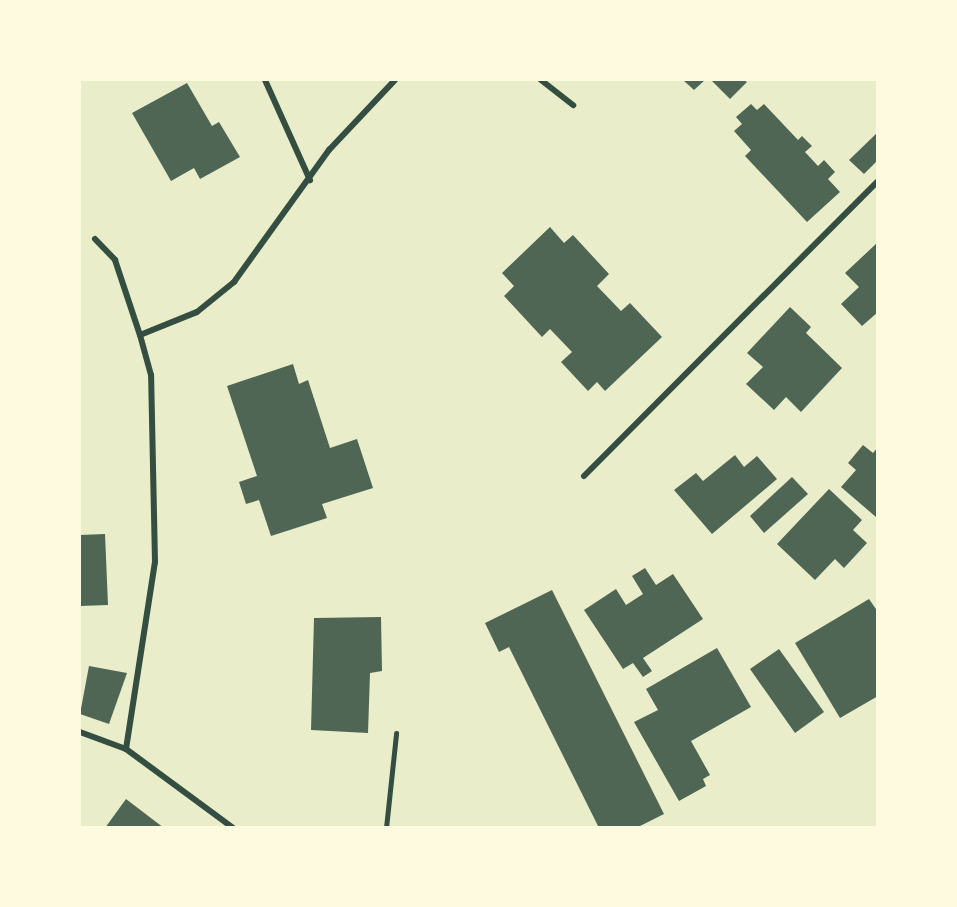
<!DOCTYPE html>
<style>
body{margin:0}
#map{position:relative;width:957px;height:907px;overflow:hidden;background:#e9edc9;font-family:Arial,sans-serif}
div>[style]{position:absolute}
[style*='--x']{left:calc(var(--x)*1px);top:calc(var(--y)*1px);width:calc(var(--w)*1px);rotate:calc(var(--a)*1deg)}
.building>*{inset:0;background:#4f6655}
.service>*{height:4.5px;margin:-2.25px;padding:0 2.25px;transform-origin:2.25px;border-radius:2.25px;background:#344e41}
.minor>*{height:6px;margin:-3px;padding:0 3px;transform-origin:3px;border-radius:3px;background:#344e41}
span{translate:-50% -50%;white-space:nowrap;text-align:center;line-height:1.15;-webkit-text-stroke:6px #fefae0;paint-order:stroke}
.frame{position:absolute;inset:0;border:81px solid #fefae0;pointer-events:none}
</style>
<div id="map">
<div class="building">
<i style="clip-path:polygon(683px 80px,705px 80px,694px 90px)"></i>
<i style="clip-path:polygon(711px 80px,744px 80px,747px 82px,730px 99px)"></i>
<i style="clip-path:polygon(187px 83px,212px 126px,219px 122px,240px 157px,200px 179px,194px 168px,171px 181px,132px 113px)"></i>
<i style="clip-path:polygon(751px 104px,757px 110px,764px 104px,798px 140px,802px 136px,812px 146px,805px 152px,818px 166px,824px 160px,835px 172px,828px 179px,840px 192px,807px 222px,745px 156px,751px 150px,734px 131px,742px 124px,736px 117px)"></i>
<i style="clip-path:polygon(878px 132px,878px 160px,864px 174px,849px 160px)"></i>
<i style="clip-path:polygon(550px 227px,564px 243px,573px 235px,609px 274px,597px 286px,621px 311px,630px 303px,662px 337px,605px 391px,597px 382px,588px 391px,561px 362px,572px 352px,550px 329px,542px 337px,504px 296px,514px 286px,502px 273px)"></i>
<i style="clip-path:polygon(878px 242px,878px 312px,862px 326px,841px 304px,859px 287px,845px 273px)"></i>
<i style="clip-path:polygon(790px 307px,811px 327px,806px 333px,842px 368px,801px 412px,786px 397px,774px 410px,746px 384px,763px 367px,747px 353px)"></i>
<i style="clip-path:polygon(293px 364px,299px 384px,308px 380px,330px 448px,357px 439px,373px 488px,322px 504px,327px 518px,271px 536px,259px 500px,246px 504px,239px 482px,257px 476px,227px 386px)"></i>
<i style="clip-path:polygon(863px 445px,873px 453px,878px 447px,876px 517px,841px 487px,856px 470px,848px 463px)"></i>
<i style="clip-path:polygon(735px 455px,744px 467px,757px 456px,777px 479px,712px 534px,674px 490px,696px 473px,703px 481px)"></i>
<i style="clip-path:polygon(792px 477px,808px 494px,764px 533px,750px 516px)"></i>
<i style="clip-path:polygon(829px 489px,862px 520px,853px 530px,867px 543px,844px 568px,835px 559px,815px 580px,777px 544px)"></i>
<i style="clip-path:polygon(105px 534px,108px 605px,80px 606px,80px 535px)"></i>
<i style="clip-path:polygon(645px 568px,656px 585px,673px 574px,703px 619px,643px 658px,652px 671px,643px 677px,633px 663px,623px 669px,584px 610px,616px 589px,626px 605px,643px 594px,632px 576px)"></i>
<i style="clip-path:polygon(552px 590px,664px 814px,636px 828px,599px 828px,509px 647px,499px 652px,485px 623px)"></i>
<i style="clip-path:polygon(869px 599px,878px 612px,878px 696px,840px 718px,795px 643px)"></i>
<i style="clip-path:polygon(381px 617px,382px 671px,370px 673px,368px 733px,311px 730px,314px 618px)"></i>
<i style="clip-path:polygon(717px 648px,751px 707px,691px 741px,710px 775px,703px 779px,706px 786px,679px 801px,634px 722px,658px 710px,646px 689px)"></i>
<i style="clip-path:polygon(779px 649px,824px 712px,795px 733px,750px 669px)"></i>
<i style="clip-path:polygon(89px 666px,127px 673px,109px 724px,80px 714px)"></i>
<i style="clip-path:polygon(126px 799px,164px 828px,105px 828px)"></i>
</div>
<div class="service">
<i style="--x:386;--y:828;--w:95;--a:-83.9"></i>
</div>
<div class="minor">
<i style="--x:265;--y:80;--w:110;--a:65.8"></i>
<i style="--x:541;--y:80;--w:41;--a:38"></i>
<i style="--x:95;--y:239;--w:29;--a:46"></i>
<i style="--x:115;--y:260;--w:79;--a:71.6"></i>
<i style="--x:584;--y:476;--w:416;--a:-45.1"></i>
<i style="--x:80;--y:732;--w:49;--a:20.3"></i>
<i style="--x:126;--y:749;--w:133;--a:36.4"></i>
<i style="--x:126;--y:749;--w:189;--a:-81.2"></i>
<i style="--x:155;--y:562;--w:187;--a:-91.2"></i>
<i style="--x:151;--y:375;--w:41;--a:-105.4"></i>
<i style="--x:140;--y:335;--w:61;--a:-22"></i>
<i style="--x:197;--y:312;--w:48;--a:-39"></i>
<i style="--x:234;--y:282;--w:163;--a:-54.3"></i>
<i style="--x:329;--y:150;--w:96;--a:-46.7"></i>
</div>
<div class="frame"></div>
</div>
